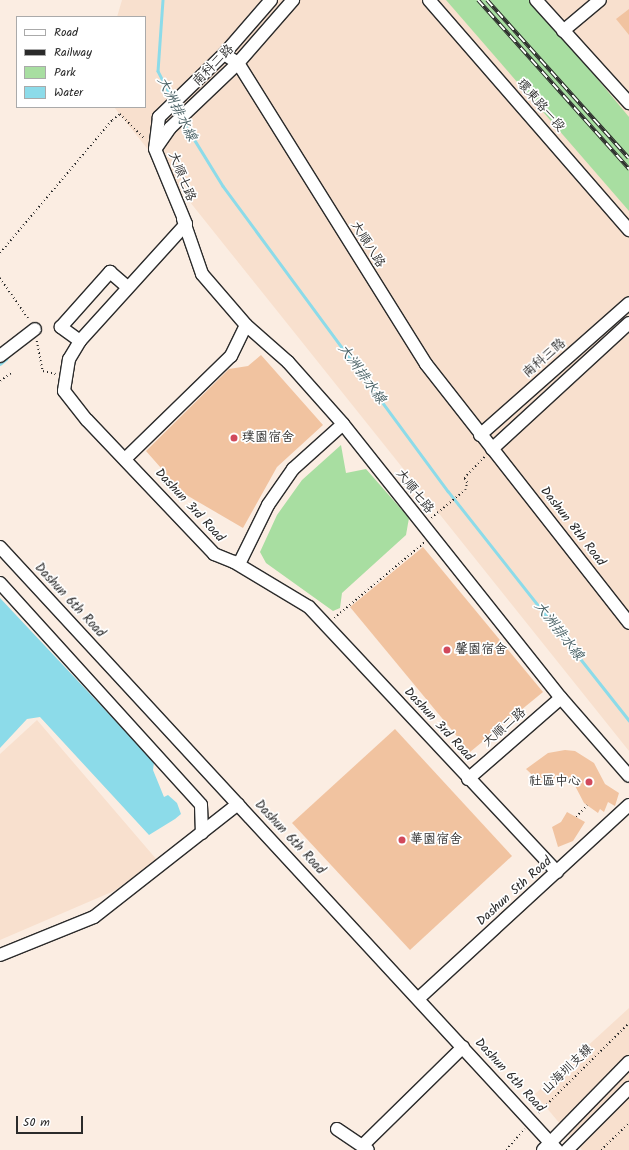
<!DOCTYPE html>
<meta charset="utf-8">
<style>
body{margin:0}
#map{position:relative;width:629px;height:1150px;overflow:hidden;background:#fbede2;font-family:Kalam,"LXGW WenKai TC",sans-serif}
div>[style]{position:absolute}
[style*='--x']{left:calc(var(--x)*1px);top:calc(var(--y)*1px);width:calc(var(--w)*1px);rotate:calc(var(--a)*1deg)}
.built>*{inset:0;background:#f8e0ce}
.green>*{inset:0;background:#a8dea1}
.water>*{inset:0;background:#8cdbe9}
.stream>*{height:2.5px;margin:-1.25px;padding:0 1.25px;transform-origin:1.25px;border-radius:1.25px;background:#8cdbe9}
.building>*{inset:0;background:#f1c3a0}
.path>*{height:1.5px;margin-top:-0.75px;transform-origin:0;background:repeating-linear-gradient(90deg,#2b2b2b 0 1px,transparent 0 4px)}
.roads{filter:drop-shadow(1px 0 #2b2b2b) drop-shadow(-1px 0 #2b2b2b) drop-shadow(0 1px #2b2b2b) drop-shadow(0 -1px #2b2b2b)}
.minor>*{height:12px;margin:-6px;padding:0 6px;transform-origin:6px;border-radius:6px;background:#fff}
.rail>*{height:4px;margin-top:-2px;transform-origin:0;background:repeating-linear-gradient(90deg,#fff 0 8px,#2b2b2b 0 16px);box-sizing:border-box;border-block:1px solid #2b2b2b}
.dots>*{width:11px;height:11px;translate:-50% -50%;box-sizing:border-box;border:2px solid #fff;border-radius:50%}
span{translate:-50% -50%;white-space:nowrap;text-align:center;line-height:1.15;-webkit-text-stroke:3.5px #fff;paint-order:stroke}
.street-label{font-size:13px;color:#2b2b2b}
.poi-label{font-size:13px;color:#2b2b2b}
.left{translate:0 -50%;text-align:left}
.right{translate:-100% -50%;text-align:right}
.water-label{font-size:14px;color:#486064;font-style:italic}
.legend{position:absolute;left:16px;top:16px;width:130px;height:92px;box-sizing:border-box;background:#fff;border:1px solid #aaa;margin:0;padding:5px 7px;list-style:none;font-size:12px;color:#2b2b2b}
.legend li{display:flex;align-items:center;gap:8px;height:20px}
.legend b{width:20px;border:1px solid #aaa}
.scale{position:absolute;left:16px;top:1116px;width:67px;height:18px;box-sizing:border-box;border:2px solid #2b2b2b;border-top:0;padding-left:5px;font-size:12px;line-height:14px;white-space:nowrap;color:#2b2b2b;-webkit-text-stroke:3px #fff;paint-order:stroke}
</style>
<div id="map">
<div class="built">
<i style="clip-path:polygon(122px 0,629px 0,629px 751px,114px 107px,145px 107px,145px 17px,117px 17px)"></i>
<i style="clip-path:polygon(37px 720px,157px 860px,114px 891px,0 940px,0 754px)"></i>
<i style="clip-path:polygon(629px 1008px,629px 1150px,582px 1150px,535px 1094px)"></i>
</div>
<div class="green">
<i style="clip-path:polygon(446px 0,532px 0,629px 117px,629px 211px)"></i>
<i style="clip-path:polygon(341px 445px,346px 473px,366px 469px,409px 518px,406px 535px,342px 593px,340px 608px,333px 611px,266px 563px,260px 552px,277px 515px,302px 480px)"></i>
</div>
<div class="water">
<i style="clip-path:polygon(0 598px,154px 762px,153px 770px,164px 797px,168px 795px,177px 803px,181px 814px,175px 819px,149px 835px,40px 717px,27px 719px,0 748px)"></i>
</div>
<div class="stream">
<i style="--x:163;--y:0;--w:71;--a:94"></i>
<i style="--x:158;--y:71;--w:31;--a:63"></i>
<i style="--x:183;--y:121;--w:76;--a:58.4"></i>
<i style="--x:223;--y:186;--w:379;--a:53.6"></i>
<i style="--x:448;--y:491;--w:292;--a:51.7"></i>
<i style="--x:0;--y:364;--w:8;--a:-40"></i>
</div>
<div class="building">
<i style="clip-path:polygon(629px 9px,629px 35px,616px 19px)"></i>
<i style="clip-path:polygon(261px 355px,323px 425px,277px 467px,243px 528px,183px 493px,146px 451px,229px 369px,248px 366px)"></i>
<i style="clip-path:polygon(423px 547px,543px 692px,470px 752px,350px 607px)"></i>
<i style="clip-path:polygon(395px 729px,512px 856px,410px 950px,292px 823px)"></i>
<i style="clip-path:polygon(565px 750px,575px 751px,594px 763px,605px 784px,619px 793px,615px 806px,608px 802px,604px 812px,600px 809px,598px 813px,584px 803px,572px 780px,556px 777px,544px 786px,526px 769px,548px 753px)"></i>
<i style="clip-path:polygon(567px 812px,585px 822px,573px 841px,558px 847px,552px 827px,561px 822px)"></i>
</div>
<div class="path">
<i style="--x:0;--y:253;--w:174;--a:-49.9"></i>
<i style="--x:112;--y:120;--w:10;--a:-37"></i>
<i style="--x:120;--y:114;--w:35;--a:45"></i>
<i style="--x:0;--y:278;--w:52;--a:55.1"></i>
<i style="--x:37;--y:341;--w:31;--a:79"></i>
<i style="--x:43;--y:371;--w:13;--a:13"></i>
<i style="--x:0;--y:381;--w:14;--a:-36"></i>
<i style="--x:431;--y:518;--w:44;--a:-39.5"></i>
<i style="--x:465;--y:490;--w:7;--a:-74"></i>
<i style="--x:467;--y:483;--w:6;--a:-121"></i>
<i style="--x:464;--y:478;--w:30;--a:-46"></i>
<i style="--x:334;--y:618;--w:119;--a:-39.9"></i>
<i style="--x:576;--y:817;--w:16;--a:-47"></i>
<i style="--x:538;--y:1113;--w:128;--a:-44.7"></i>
<i style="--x:506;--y:1150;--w:28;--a:-49"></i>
<i style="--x:601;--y:1150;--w:39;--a:-44"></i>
</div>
<div class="roads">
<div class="minor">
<i style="--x:271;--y:0;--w:72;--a:131"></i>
<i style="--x:224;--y:54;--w:91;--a:135.9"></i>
<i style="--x:159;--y:117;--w:32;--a:97"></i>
<i style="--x:155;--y:149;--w:81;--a:67.5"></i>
<i style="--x:186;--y:224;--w:158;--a:132.2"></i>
<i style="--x:80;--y:341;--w:21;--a:121"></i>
<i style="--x:69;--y:359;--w:32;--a:99"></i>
<i style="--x:64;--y:391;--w:37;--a:52"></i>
<i style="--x:87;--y:420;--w:185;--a:46.5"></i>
<i style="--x:214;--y:554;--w:22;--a:22"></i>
<i style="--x:234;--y:562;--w:87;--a:31"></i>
<i style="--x:309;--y:607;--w:363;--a:46.9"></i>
<i style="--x:429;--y:0;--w:305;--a:49"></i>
<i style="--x:536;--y:0;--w:139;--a:47.9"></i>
<i style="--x:563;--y:31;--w:48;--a:-40"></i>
<i style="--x:224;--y:54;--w:17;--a:33"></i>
<i style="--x:238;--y:63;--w:355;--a:58"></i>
<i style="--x:426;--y:364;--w:329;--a:51.9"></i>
<i style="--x:156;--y:148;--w:24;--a:-55"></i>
<i style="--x:170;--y:128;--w:94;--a:-43.7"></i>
<i style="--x:238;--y:63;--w:84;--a:-48.9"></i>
<i style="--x:183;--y:219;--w:58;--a:70.9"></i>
<i style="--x:202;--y:274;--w:67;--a:49.2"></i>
<i style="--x:246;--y:325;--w:56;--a:41.4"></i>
<i style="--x:288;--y:362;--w:83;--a:48.4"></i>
<i style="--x:343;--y:424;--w:350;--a:51.5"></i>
<i style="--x:561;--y:698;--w:103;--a:48.9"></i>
<i style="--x:80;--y:341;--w:24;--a:-144"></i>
<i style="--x:61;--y:327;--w:74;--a:-48.3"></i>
<i style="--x:110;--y:272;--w:23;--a:41"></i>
<i style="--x:0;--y:356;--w:44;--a:-37.6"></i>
<i style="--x:480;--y:435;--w:199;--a:-41.5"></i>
<i style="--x:492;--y:449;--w:186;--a:-42.6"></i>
<i style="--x:125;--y:459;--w:148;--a:-44.2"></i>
<i style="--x:231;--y:356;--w:34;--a:-64"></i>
<i style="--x:0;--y:547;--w:821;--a:47.27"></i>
<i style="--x:239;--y:564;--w:66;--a:-63.8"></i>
<i style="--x:268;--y:505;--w:44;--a:-55.2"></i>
<i style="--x:293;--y:469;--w:67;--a:-42"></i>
<i style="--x:0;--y:583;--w:299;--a:47.8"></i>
<i style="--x:201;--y:805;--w:28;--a:88"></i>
<i style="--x:468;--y:779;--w:123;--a:-41.1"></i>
<i style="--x:0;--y:955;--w:101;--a:-22"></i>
<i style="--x:94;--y:917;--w:183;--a:-38.1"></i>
<i style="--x:419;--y:998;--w:285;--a:-42.6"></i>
<i style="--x:337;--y:1129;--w:37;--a:34"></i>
<i style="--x:363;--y:1145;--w:140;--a:-44.4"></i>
<i style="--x:543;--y:1150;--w:123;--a:-45.7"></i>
<i style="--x:567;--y:1150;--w:88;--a:-45"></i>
</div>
</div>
<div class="rail">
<i style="--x:478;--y:0;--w:227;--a:48.2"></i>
<i style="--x:487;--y:0;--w:212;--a:48.1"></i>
</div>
<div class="dots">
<i style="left:234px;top:438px;background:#d1495b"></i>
<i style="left:447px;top:650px;background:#d1495b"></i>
<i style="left:589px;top:782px;background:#d1495b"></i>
<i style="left:402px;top:840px;background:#d1495b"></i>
</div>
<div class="street-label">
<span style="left:214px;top:66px;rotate:-45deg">南科二路</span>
<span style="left:540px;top:106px;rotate:49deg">環東路一段</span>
<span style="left:181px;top:177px;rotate:68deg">大順七路</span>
<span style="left:367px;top:245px;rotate:58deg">大順八路</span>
<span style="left:545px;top:359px;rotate:-41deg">南科三路</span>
<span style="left:414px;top:492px;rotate:52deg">大順七路</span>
<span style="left:189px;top:506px;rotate:47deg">Dashun 3rd Road</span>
<span style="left:572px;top:527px;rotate:52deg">Dashun 8th Road</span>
<span style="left:69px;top:601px;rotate:47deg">Dashun 6th Road</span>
<span style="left:438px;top:725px;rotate:47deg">Dashun 3rd Road</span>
<span style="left:505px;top:728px;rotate:-41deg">大順二路</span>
<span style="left:289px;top:838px;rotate:47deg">Dashun 6th Road</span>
<span style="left:515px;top:892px;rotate:-42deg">Dashun 5th Road</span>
<span style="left:568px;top:1070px;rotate:-44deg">山海圳支線</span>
<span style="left:509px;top:1076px;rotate:47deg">Dashun 6th Road</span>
</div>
<div class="poi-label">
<span class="left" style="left:242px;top:438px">璞園宿舍</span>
<span class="left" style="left:455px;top:650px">馨園宿舍</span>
<span class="right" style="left:581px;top:782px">社區中心</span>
<span class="left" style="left:410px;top:840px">華園宿舍</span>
</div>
<div class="water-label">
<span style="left:177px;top:109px;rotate:63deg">大洲排水線</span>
<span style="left:362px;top:374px;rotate:54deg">大洲排水線</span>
<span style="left:559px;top:631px;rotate:52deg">大洲排水線</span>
</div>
<ul class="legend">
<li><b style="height:5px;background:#fff"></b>Road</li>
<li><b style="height:5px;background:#2b2b2b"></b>Railway</li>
<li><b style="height:11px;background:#a8dea1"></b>Park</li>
<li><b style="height:11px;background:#8cdbe9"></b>Water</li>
</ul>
<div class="scale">50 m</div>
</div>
